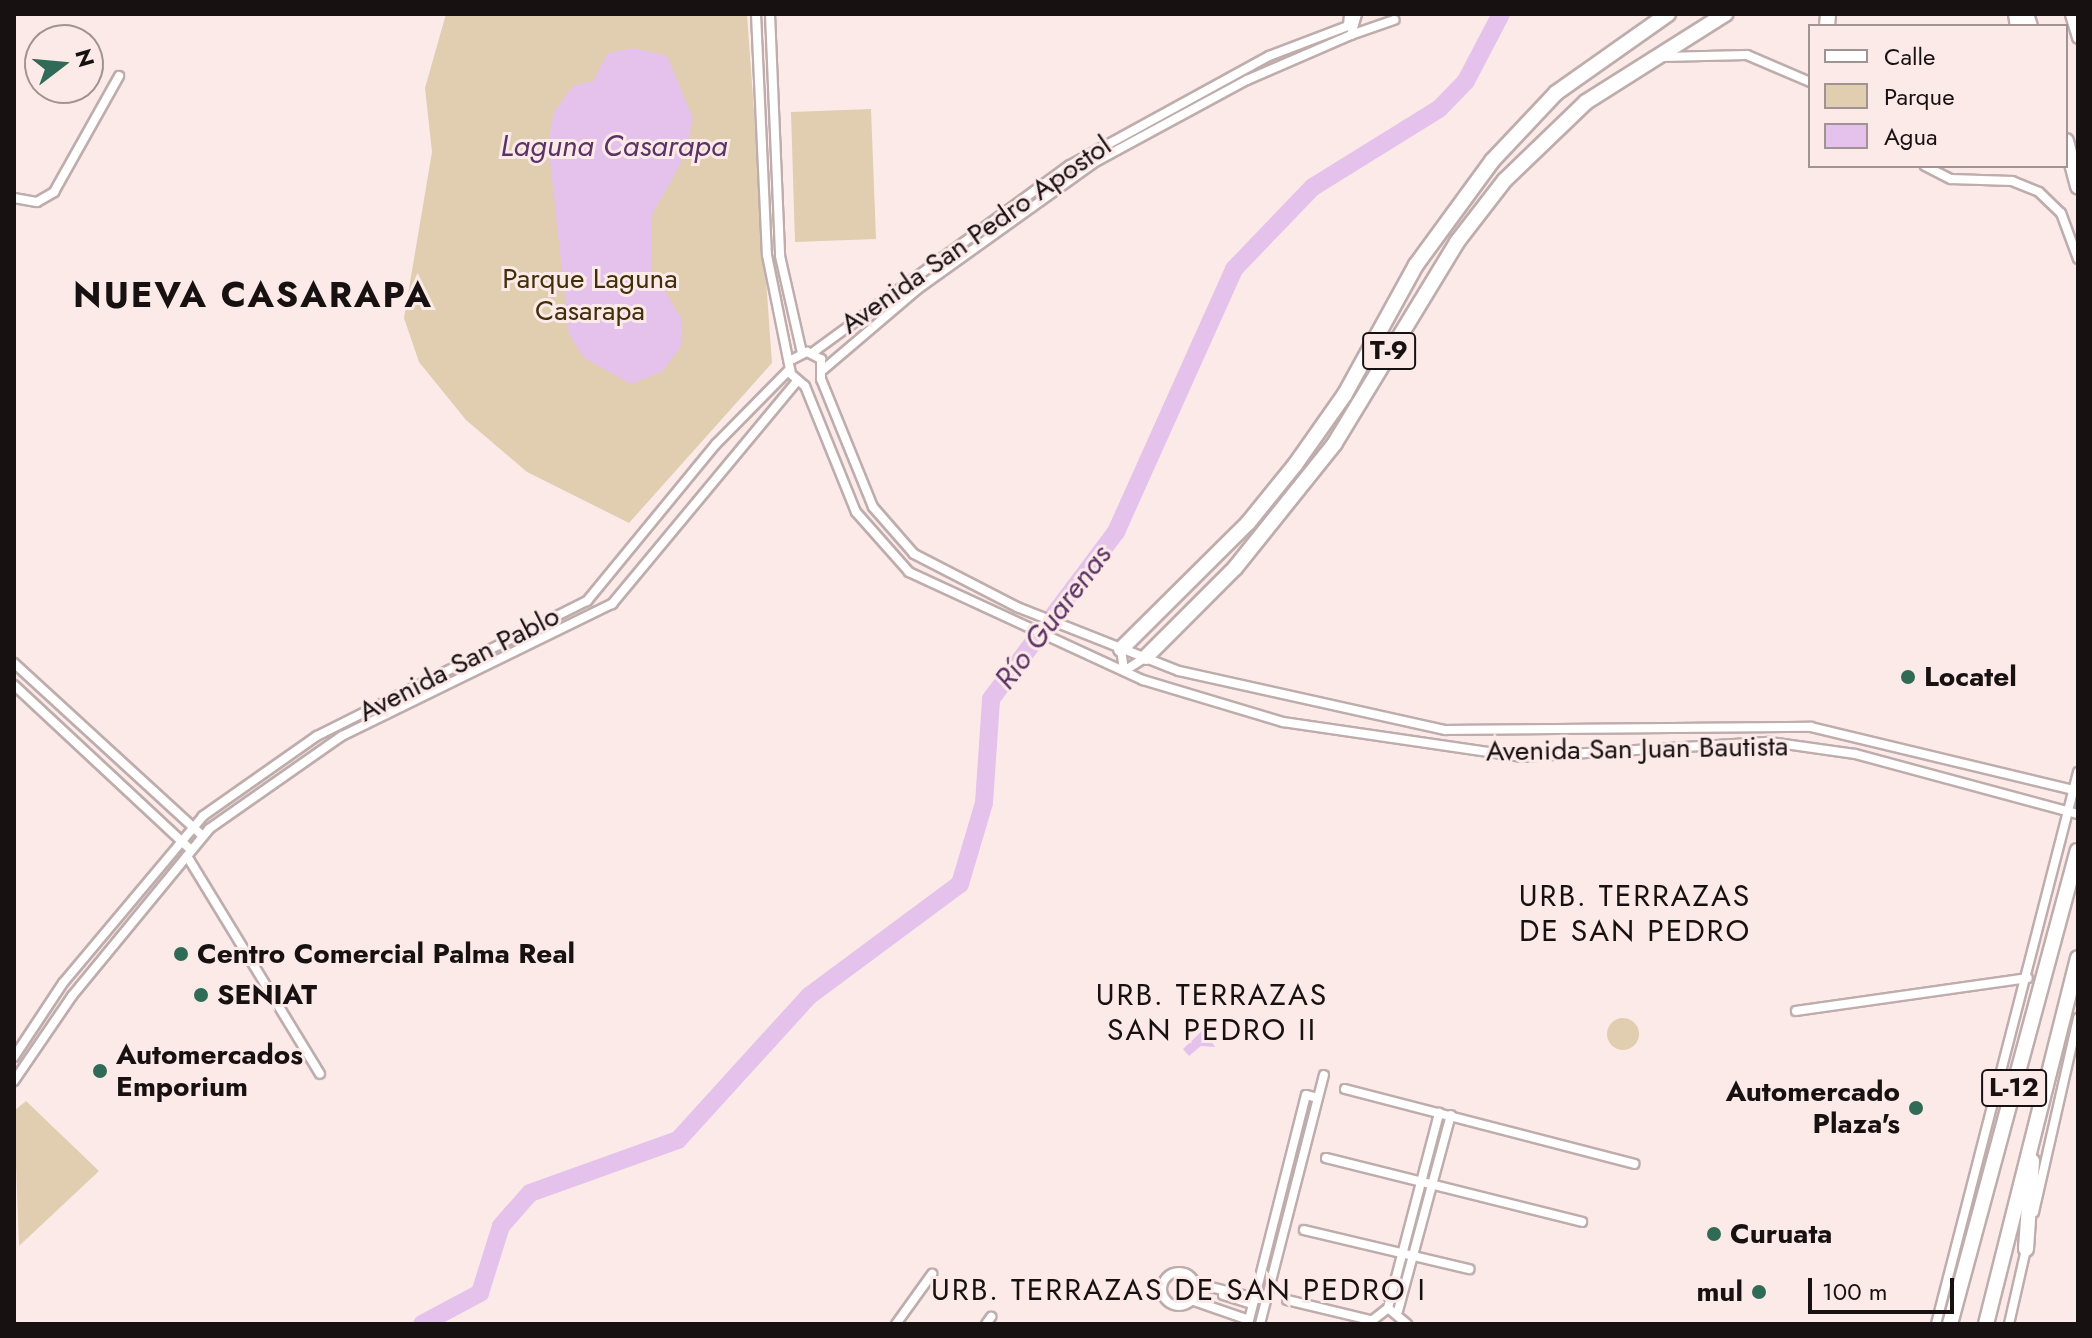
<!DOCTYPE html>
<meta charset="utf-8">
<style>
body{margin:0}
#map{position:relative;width:2092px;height:1338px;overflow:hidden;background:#fceae9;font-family:Jost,sans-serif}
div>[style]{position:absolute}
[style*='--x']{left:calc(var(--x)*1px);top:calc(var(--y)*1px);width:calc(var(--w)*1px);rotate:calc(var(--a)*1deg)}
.green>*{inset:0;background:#e1ceb0}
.round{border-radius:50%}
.water>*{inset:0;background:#e4c2eb}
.river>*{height:18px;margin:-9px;padding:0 9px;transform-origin:9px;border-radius:9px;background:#e4c2eb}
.roads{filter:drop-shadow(2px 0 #beadac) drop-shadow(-2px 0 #beadac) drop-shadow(0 2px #beadac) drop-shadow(0 -2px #beadac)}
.minor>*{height:8px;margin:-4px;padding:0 4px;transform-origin:4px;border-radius:4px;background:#fff}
.minor>.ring{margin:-4px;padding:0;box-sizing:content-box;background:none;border:8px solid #fff;border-radius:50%}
.secondary>*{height:11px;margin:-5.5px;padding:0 5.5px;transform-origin:5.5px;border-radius:5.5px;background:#fff}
.trunk>*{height:14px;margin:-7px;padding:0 7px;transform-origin:7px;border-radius:7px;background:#fff}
.dots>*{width:22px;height:22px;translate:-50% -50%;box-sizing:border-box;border:4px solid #fceae9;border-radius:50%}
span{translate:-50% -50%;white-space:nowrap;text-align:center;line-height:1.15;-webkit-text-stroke:6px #fceae9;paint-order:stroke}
.shield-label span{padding:2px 6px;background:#fceae9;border:2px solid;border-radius:6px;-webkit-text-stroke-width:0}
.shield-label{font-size:26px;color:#171111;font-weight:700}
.street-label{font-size:28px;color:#171111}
.park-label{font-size:28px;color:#422e09}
.poi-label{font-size:28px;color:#171111;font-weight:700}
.left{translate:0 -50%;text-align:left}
.right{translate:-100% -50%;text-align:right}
.water-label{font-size:30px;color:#5d3366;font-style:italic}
.neighbourhood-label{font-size:30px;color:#171111;letter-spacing:2px}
.district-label{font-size:36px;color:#171111;font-weight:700;letter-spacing:2px}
.frame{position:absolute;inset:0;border:16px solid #171111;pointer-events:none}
.legend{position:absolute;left:1808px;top:24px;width:260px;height:144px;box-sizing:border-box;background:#fceae9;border:2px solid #a09393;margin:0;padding:10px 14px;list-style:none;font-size:24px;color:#171111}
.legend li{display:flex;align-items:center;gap:16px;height:40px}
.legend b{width:40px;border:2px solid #a09393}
.north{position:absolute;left:24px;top:24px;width:80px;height:80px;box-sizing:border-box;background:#fceae9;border:2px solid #a09393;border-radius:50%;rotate:74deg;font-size:22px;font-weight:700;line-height:32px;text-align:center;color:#171111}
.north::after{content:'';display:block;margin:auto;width:28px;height:36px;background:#2f6b56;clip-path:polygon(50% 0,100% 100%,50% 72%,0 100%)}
.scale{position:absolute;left:1808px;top:1278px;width:146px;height:36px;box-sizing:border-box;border:4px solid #171111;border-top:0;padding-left:10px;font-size:24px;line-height:28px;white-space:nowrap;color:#171111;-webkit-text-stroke:6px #fceae9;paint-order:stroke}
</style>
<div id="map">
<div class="green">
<i style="clip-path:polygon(446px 14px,747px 14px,772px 363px,629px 523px,527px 472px,466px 420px,419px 362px,404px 318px,432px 152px,425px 88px)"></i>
<i style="clip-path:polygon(871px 109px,876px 239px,795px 242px,791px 112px)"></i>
<i class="round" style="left:1607px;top:1018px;width:32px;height:32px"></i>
<i style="clip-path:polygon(26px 1101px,99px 1171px,19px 1246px,14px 1111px)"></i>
</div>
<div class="water">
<i style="clip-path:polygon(634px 48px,667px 56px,693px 118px,685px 155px,651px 217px,651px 269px,681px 318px,682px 345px,662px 372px,631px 384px,584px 358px,569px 334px,548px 143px,554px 112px,573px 86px,593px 81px,608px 53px)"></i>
<i style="clip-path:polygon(1204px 1029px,1215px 1047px,1201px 1046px,1189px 1056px,1183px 1049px)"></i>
</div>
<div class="river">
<i style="--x:422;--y:1324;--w:66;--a:-28.1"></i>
<i style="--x:480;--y:1293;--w:70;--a:-72.6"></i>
<i style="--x:501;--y:1226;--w:44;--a:-48.7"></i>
<i style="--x:530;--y:1193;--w:157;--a:-19.7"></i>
<i style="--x:678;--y:1140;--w:195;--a:-47.7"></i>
<i style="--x:809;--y:996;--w:188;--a:-36.6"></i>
<i style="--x:960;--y:884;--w:84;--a:-73.5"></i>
<i style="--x:984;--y:803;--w:104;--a:-86.1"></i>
<i style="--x:991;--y:699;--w:209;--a:-53.2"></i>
<i style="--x:1116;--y:532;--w:288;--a:-65.8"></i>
<i style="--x:1234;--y:269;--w:114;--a:-46.1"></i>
<i style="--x:1313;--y:187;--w:148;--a:-31.8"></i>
<i style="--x:1439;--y:109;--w:39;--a:-46"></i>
<i style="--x:1466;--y:81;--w:76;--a:-62.4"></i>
</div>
<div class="roads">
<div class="minor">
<i style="--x:756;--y:14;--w:241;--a:87.4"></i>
<i style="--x:767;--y:255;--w:121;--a:78.6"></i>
<i style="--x:791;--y:374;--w:18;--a:41"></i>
<i style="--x:805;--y:386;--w:136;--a:68"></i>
<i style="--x:856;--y:512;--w:80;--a:48.5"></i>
<i style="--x:909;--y:572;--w:258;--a:24.8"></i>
<i style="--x:1143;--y:680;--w:146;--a:16.7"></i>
<i style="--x:1283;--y:722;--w:242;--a:8.3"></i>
<i style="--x:1522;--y:757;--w:248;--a:-3.5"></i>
<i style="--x:1770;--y:742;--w:86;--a:8"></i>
<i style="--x:1855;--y:754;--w:231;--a:15.1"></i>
<i style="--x:770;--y:14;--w:242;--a:87.6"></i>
<i style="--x:780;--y:256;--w:99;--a:77.2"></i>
<i style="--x:1351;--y:35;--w:46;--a:-19.2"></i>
<i style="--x:1662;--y:57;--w:85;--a:-1.3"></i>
<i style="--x:1747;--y:55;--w:69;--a:23.2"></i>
<i style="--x:1925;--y:166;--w:29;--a:27"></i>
<i style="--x:1951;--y:179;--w:61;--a:1.9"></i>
<i style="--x:2012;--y:181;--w:29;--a:22"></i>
<i style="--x:2039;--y:192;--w:30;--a:44"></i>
<i style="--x:2061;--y:213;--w:49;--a:69.7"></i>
<i style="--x:14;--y:198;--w:23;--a:10"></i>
<i style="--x:37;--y:202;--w:20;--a:-30"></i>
<i style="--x:54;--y:192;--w:133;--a:-60.7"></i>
<i style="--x:812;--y:353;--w:319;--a:-36.1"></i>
<i style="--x:1070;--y:165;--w:227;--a:-28.7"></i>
<i style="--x:1269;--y:56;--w:85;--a:-20.8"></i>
<i style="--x:1348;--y:26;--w:12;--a:-85"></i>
<i style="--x:793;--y:359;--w:16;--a:-27"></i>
<i style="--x:807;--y:352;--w:16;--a:27"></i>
<i style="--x:821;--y:359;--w:20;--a:90"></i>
<i style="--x:821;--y:379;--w:138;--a:67.9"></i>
<i style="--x:873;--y:507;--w:62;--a:48.9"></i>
<i style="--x:914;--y:554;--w:116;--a:27.2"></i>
<i style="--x:1017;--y:607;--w:174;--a:21.6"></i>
<i style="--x:1179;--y:671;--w:273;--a:12.5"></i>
<i style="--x:1446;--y:730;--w:365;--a:-0.5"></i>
<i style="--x:1811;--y:727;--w:275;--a:13.5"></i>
<i style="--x:824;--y:369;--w:123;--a:-40.4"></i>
<i style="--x:918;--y:289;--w:220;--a:-35.6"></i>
<i style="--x:1097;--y:161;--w:170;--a:-28.4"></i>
<i style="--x:1247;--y:80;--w:113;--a:-23.4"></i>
<i style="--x:1351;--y:35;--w:22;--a:-74"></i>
<i style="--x:1121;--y:649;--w:22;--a:82"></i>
<i style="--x:14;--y:663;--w:256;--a:42.5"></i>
<i style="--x:1124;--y:671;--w:26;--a:-32"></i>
<i style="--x:14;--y:685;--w:242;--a:43"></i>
<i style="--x:187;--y:856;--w:255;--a:58.6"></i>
<i style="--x:1796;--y:1011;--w:234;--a:-8.1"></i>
<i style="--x:14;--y:1057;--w:89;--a:-56.5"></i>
<i style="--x:63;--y:983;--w:218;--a:-50"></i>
<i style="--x:203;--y:816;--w:139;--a:-35.1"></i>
<i style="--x:317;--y:736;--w:302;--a:-26.6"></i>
<i style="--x:587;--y:601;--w:203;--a:-50.6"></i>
<i style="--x:716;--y:444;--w:105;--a:-45.4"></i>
<i style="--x:14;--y:1081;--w:103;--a:-55.7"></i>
<i style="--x:72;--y:996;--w:216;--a:-50.6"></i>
<i style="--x:209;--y:829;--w:162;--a:-35"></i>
<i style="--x:342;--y:736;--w:301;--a:-26.1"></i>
<i style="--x:612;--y:604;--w:288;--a:-50.3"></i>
<i style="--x:1345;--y:1089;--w:299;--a:14.5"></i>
<i style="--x:1326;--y:1158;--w:264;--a:14"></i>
<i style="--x:2034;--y:1212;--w:199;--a:-77.2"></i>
<i style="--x:1304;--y:1230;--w:170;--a:13.3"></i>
<i class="ring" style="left:1162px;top:1272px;width:26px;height:26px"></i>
<i style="--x:1194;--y:1283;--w:67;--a:13.8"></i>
<i style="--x:1223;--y:1295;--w:31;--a:17"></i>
<i style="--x:1191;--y:1300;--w:61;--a:19"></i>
<i style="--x:1287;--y:1300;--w:85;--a:13.5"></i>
<i style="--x:1388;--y:1308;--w:202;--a:-75.3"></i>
<i style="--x:1398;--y:1311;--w:203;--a:-74.9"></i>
<i style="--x:1369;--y:1323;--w:24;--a:-38"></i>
<i style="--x:1388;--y:1308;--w:25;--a:40"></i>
<i style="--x:896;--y:1324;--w:62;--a:-54.2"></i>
<i style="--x:986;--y:1324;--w:9;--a:-54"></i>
<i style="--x:1248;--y:1324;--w:236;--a:-75.8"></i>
<i style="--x:1306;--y:1095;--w:12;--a:14"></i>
<i style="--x:1260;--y:1324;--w:257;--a:-75.6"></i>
<i style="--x:1936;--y:1324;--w:570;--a:-75.57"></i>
<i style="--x:2009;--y:1324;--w:77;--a:-77.2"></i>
</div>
<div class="secondary">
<i style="--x:2071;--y:14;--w:24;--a:73"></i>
</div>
<div class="trunk">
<i style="--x:2016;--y:14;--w:12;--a:81"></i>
<i style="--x:2026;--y:14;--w:13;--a:72"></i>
<i style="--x:1827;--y:26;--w:12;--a:-85"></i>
<i style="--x:2066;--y:141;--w:47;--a:75.1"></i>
<i style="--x:1121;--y:649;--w:179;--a:-44.8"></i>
<i style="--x:1248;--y:523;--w:75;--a:-51"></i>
<i style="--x:1295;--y:465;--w:87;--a:-54.8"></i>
<i style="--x:1345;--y:394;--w:147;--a:-61.2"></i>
<i style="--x:1416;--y:265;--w:129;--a:-53.8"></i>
<i style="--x:1492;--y:161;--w:93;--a:-46.7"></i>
<i style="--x:1556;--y:93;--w:137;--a:-35.2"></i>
<i style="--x:1146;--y:657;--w:126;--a:-45"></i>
<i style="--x:1235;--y:568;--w:160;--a:-51.3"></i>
<i style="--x:1335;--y:443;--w:235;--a:-58.7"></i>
<i style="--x:1457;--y:242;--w:78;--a:-52.3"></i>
<i style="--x:1505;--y:180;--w:112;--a:-43.9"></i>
<i style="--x:1586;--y:102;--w:165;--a:-32.3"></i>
<i style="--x:2026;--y:1249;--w:88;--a:-86.1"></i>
<i style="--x:1950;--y:1324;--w:490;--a:-74.9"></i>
<i style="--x:1986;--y:1324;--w:377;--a:-75.9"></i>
</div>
</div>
<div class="dots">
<i style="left:1908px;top:677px;background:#2f6b56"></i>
<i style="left:181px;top:954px;background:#2f6b56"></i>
<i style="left:201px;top:995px;background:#2f6b56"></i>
<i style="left:100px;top:1071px;background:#2f6b56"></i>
<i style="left:1916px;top:1108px;background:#2f6b56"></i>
<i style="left:1714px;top:1234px;background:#2f6b56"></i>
<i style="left:1759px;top:1292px;background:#2f6b56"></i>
</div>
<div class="shield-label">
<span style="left:1389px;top:351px">T-9</span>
<span style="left:2014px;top:1088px">L-12</span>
</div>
<div class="street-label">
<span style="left:976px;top:235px;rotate:-35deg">Avenida San Pedro Apostol</span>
<span style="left:459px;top:664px;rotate:-27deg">Avenida San Pablo</span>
<span style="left:1637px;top:749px;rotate:-1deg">Avenida San Juan Bautista</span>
</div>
<div class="park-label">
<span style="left:590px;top:295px">Parque Laguna<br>Casarapa</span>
</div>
<div class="poi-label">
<span class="left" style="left:1924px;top:677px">Locatel</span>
<span class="left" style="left:197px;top:954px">Centro Comercial Palma Real</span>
<span class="left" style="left:217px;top:995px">SENIAT</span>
<span class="left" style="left:116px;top:1071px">Automercados<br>Emporium</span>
<span class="right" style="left:1900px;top:1108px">Automercado<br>Plaza's</span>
<span class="left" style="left:1730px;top:1234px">Curuata</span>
<span class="right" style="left:1743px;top:1292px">mul</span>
</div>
<div class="water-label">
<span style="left:614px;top:146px">Laguna Casarapa</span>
<span style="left:1053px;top:617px;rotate:-53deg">Río Guarenas</span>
</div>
<div class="neighbourhood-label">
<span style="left:1635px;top:913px">URB. TERRAZAS<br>DE SAN PEDRO</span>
<span style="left:1212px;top:1012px">URB. TERRAZAS<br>SAN PEDRO II</span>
<span style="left:1179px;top:1290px">URB. TERRAZAS DE SAN PEDRO I</span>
</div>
<div class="district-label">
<span style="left:253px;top:295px">NUEVA CASARAPA</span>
</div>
<div class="frame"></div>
<ul class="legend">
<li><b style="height:10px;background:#fff"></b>Calle</li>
<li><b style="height:22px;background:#e1ceb0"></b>Parque</li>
<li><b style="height:22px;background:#e4c2eb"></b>Agua</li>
</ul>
<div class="north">N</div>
<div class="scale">100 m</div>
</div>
